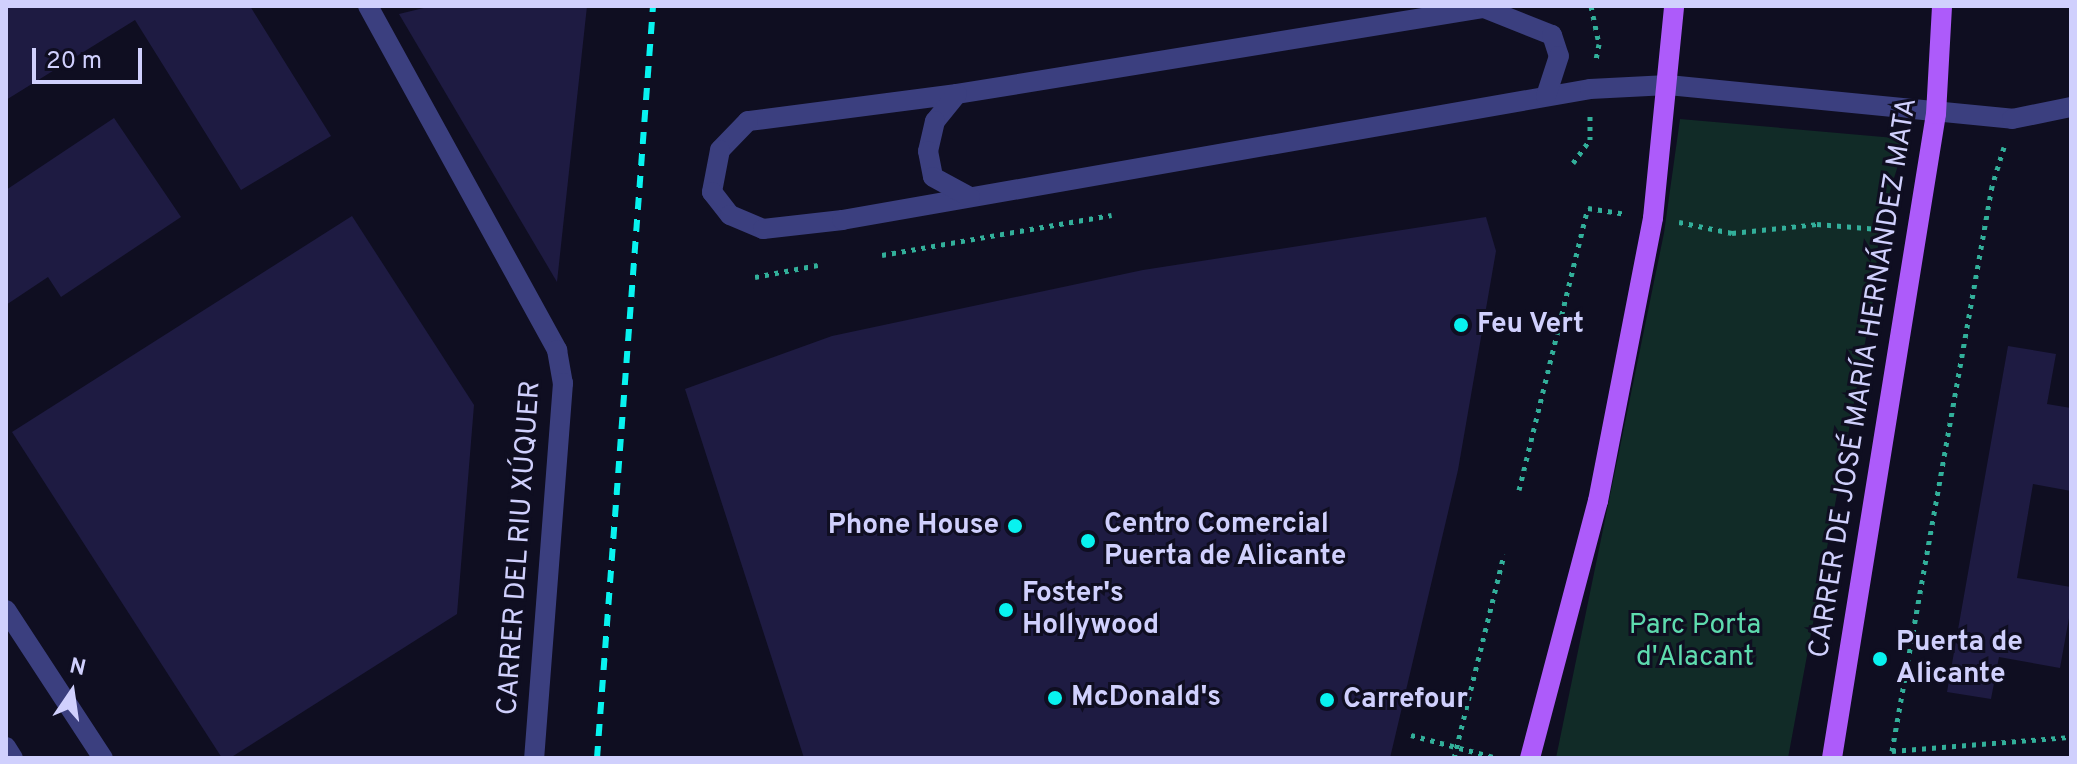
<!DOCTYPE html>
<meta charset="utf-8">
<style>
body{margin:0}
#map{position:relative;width:2077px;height:764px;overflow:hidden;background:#0f0e21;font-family:Overpass,sans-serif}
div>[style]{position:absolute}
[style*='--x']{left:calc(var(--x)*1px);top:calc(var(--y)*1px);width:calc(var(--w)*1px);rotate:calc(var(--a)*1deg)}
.green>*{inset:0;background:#112b27}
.building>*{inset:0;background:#1e1b42}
.path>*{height:5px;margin-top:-2.5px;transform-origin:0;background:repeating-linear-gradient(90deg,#32af9a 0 4px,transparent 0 10px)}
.minor>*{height:20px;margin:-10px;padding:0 10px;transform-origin:10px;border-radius:10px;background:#3b3f7f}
.major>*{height:20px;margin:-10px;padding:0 10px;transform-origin:10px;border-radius:10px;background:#ad5bfa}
.rail>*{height:6px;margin-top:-3px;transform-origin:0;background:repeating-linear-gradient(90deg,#08f2ef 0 12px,transparent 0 22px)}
.dots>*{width:22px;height:22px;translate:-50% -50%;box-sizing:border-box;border:4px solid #0f0e21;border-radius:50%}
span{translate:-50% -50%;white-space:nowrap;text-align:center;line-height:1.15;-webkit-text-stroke:6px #0f0e21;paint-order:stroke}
.poi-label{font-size:28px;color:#d0d0fd;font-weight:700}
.left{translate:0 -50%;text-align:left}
.right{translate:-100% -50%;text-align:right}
.street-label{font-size:28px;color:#d0d0fd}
.park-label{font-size:28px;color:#5edbae}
.frame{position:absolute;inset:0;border:8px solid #d0d0fd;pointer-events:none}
.north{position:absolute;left:32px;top:652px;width:80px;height:80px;-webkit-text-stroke:6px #0f0e21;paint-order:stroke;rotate:13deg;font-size:22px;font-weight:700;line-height:32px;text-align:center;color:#d0d0fd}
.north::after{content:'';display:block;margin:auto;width:28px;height:36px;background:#d0d0fd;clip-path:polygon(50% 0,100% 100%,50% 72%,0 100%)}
.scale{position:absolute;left:32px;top:48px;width:110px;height:36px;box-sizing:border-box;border:4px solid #d0d0fd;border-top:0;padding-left:10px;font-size:24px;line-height:28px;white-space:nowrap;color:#d0d0fd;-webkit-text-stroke:6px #0f0e21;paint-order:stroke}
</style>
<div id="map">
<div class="green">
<i style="clip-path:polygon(1680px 119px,1906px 139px,1880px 224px,1873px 300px,1788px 758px,1556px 758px,1664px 233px)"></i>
</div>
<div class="building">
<i style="clip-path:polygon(6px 6px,250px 6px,331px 136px,241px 190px,135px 20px,6px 100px)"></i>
<i style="clip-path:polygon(432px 6px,587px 6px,557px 282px,399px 14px)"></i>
<i style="clip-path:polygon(114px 118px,181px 217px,61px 297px,48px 277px,6px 305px,6px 190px)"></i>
<i style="clip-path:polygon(352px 216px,474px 405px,457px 614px,230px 758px,222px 758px,12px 432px)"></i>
<i style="clip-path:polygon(1486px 217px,1496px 251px,1458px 470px,1390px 758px,804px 758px,685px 389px,832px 336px,1143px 270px)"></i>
<i style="clip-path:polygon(2008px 346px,2056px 354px,2047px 404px,2071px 408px,2071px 491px,2033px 484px,2017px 578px,2071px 587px,2071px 607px,2060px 668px,1999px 657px,1991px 699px,1947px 692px)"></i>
</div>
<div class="path">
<i style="--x:1591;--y:6;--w:39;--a:78"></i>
<i style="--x:1599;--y:44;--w:16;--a:101"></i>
<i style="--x:2004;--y:147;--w:41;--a:107.1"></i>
<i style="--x:1992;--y:186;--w:574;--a:100.04"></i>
<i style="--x:1892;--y:751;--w:180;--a:-4.5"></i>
<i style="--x:1573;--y:163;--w:29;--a:-54"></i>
<i style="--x:1590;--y:140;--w:25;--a:-90"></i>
<i style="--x:1679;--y:222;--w:54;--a:11.7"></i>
<i style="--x:1732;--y:233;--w:85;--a:-6"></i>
<i style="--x:1817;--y:224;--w:74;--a:4.6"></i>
<i style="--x:882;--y:255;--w:233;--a:-9.9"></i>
<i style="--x:755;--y:277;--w:64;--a:-10.8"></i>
<i style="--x:1519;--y:490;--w:290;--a:-76.3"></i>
<i style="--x:1588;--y:208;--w:37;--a:9"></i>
<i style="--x:1411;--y:735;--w:89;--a:15"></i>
<i style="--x:1454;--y:758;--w:210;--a:-76.2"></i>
</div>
<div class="minor">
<i style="--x:368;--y:6;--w:393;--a:61.2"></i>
<i style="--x:557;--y:350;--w:34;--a:80"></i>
<i style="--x:563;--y:383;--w:376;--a:94.4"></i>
<i style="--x:1496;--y:6;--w:546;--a:170.73"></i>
<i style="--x:957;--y:94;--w:211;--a:172.6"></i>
<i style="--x:748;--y:121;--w:40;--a:134"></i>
<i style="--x:720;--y:150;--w:43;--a:100.8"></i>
<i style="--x:712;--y:192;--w:29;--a:52"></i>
<i style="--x:730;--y:215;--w:36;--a:23"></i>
<i style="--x:763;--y:229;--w:80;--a:-6.5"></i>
<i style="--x:842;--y:220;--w:759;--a:-9.93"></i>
<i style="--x:1590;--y:89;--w:78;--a:-2.9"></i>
<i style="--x:1668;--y:85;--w:346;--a:5.6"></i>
<i style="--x:2012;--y:119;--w:60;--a:-11.5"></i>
<i style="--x:1484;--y:8;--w:73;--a:21.7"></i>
<i style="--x:1552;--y:35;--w:22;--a:72"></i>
<i style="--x:1559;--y:56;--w:42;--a:108"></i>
<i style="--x:957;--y:94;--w:35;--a:129"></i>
<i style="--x:935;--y:121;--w:31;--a:103"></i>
<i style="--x:928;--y:151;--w:26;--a:79"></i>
<i style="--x:933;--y:177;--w:42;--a:28.4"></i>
<i style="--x:6;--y:610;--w:177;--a:56.8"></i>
<i style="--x:6;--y:747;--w:13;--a:58"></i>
</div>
<div class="major">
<i style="--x:1530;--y:758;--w:266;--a:-75.2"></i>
<i style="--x:1598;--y:501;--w:288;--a:-79"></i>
<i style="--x:1653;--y:218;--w:213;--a:-84.3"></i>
<i style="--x:1832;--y:758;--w:652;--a:-80.83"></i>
<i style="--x:1936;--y:114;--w:108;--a:-86.8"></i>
</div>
<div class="rail">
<i style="--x:597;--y:758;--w:754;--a:-85.74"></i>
</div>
<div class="dots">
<i style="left:1461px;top:325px;background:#08f2ef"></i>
<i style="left:1015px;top:526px;background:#08f2ef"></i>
<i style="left:1088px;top:541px;background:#08f2ef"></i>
<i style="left:1006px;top:610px;background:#08f2ef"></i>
<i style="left:1880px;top:659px;background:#08f2ef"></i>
<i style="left:1055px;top:698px;background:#08f2ef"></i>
<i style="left:1327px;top:700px;background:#08f2ef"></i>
</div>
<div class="poi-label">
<span class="left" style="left:1477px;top:325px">Feu Vert</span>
<span class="left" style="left:1104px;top:541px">Centro Comercial<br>Puerta de Alicante</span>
<span class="right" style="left:999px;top:526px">Phone House</span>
<span class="left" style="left:1022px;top:610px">Foster's<br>Hollywood</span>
<span class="left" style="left:1896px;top:659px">Puerta de<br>Alicante</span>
<span class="left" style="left:1071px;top:698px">McDonald's</span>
<span class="left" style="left:1343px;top:700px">Carrefour</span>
</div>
<div class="street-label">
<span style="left:1864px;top:378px;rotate:-81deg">CARRER DE JOSÉ MARÍA HERNÁNDEZ MATA</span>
<span style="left:520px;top:548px;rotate:-86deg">CARRER DEL RIU XÚQUER</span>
</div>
<div class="park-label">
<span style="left:1695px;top:642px">Parc Porta<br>d'Alacant</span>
</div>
<div class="frame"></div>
<div class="north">N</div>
<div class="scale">20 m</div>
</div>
